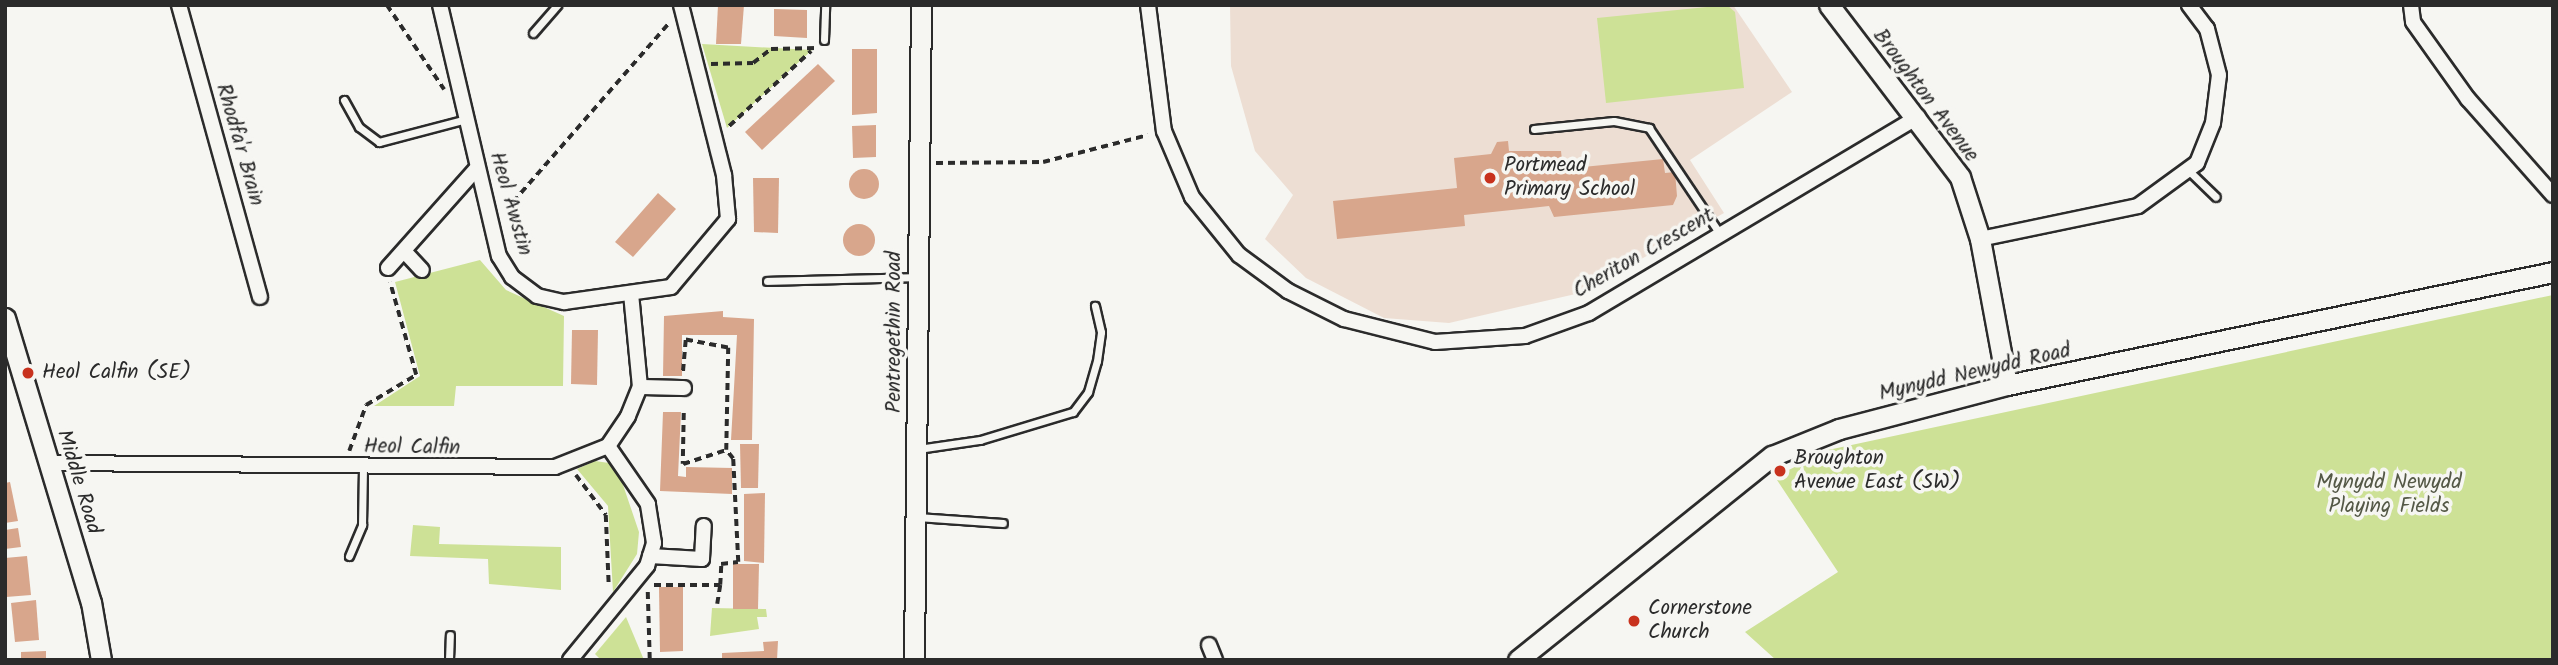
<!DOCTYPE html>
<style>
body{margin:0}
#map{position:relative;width:2558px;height:665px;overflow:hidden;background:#f6f6f2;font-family:Kalam,sans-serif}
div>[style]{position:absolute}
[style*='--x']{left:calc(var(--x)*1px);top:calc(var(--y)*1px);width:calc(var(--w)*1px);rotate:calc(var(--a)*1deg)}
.built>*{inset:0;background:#edded3}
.green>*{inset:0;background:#cde196}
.building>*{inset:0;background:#d8a68c}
.round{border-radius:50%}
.path>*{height:3.5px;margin-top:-1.75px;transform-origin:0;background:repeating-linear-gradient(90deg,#2b2b2b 0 7px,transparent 0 12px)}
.roads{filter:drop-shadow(2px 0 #2b2b2b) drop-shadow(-2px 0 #2b2b2b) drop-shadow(0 2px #2b2b2b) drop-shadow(0 -2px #2b2b2b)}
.service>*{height:7px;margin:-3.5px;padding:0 3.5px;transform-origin:3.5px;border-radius:3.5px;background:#f6f6f2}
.minor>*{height:14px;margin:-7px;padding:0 7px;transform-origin:7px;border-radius:7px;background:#f6f6f2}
.tertiary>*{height:19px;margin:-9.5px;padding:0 9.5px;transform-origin:9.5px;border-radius:9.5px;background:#f6f6f2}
.dots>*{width:19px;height:19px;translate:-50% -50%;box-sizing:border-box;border:4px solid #f6f6f2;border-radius:50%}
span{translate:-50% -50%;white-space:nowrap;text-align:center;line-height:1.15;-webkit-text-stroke:7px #f6f6f2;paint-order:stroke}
.street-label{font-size:21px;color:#2b2b2b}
.poi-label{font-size:21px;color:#2b2b2b}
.left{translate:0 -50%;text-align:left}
.park-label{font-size:21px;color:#545846}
.frame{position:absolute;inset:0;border:7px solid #2b2b2b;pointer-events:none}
</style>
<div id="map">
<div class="built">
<i style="clip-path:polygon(1230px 5px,1733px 5px,1792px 92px,1690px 160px,1724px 213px,1580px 293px,1449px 323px,1384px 318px,1306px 278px,1265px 239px,1293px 195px,1255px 151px,1231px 66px)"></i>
</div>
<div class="green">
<i style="clip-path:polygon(1727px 5px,1735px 12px,1744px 88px,1606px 103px,1597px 18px)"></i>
<i style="clip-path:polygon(702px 44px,812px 50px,727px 128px)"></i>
<i style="clip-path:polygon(480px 260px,506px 290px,564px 316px,563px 386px,456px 386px,454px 406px,374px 406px,420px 376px,395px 282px)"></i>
<i style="clip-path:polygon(2553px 295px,2553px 660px,1776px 660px,1745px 632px,1838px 572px,1775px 477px,1828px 450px)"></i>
<i style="clip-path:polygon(595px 461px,609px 463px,621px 479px,639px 532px,637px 554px,613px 592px,608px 506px,577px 469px)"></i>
<i style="clip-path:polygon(413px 525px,440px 527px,439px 544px,561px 547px,561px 590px,489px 584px,488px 559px,410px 556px)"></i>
<i style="clip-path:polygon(712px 608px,766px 609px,767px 617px,757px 617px,759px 629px,710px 636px)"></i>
<i style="clip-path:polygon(626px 617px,644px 660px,601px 660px,595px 654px)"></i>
</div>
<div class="building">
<i style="clip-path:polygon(718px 5px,744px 5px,741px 44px,716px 44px)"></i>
<i style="clip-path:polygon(774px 9px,807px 10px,807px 38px,774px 36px)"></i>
<i style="clip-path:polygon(852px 49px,877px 49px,877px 113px,852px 115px)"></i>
<i style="clip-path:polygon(818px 64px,835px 81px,762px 150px,745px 132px)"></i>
<i style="clip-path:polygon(876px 125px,876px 157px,853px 158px,852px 126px)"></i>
<i style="clip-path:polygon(1508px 141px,1509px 151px,1561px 151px,1563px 169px,1663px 159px,1665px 173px,1675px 172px,1677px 196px,1673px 205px,1554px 217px,1549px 206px,1464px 215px,1465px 226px,1337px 239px,1333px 201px,1457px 188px,1454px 158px,1491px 154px,1497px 142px)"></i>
<i class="round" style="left:849px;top:169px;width:30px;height:30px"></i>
<i style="clip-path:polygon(753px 178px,779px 178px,778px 233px,754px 232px)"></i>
<i style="clip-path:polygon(658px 193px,676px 209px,633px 257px,615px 242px)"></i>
<i class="round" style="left:843px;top:224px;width:32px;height:32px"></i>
<i style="clip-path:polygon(723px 311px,723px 317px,754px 319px,752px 440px,731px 440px,737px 335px,682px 335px,682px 376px,663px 376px,664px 316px)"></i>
<i style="clip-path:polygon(572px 330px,598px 330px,597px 385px,571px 384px)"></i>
<i style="clip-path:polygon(663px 412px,681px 412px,678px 476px,686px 477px,686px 467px,732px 468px,732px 494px,660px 491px)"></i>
<i style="clip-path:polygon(740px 444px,759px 444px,758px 488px,741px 488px)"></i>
<i style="clip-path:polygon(10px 482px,18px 521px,5px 523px,5px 483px)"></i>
<i style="clip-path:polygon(765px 493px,764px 563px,744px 561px,744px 494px)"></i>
<i style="clip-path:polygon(18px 528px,21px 547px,5px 549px,5px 530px)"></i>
<i style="clip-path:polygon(27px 556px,31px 595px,6px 597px,5px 558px)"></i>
<i style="clip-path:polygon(733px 564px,759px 564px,758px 609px,733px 609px)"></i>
<i style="clip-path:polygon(659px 587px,683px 587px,683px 651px,660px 652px)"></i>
<i style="clip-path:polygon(36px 600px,39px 640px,15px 642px,11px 603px)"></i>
<i style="clip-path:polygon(778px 641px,777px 660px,722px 660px,722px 653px,764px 651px,763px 642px)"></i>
<i style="clip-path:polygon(46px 651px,46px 660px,21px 660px,21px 652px)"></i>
</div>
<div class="path">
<i style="--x:387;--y:5;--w:102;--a:55.8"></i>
<i style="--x:711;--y:64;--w:42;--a:-1.4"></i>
<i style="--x:753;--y:63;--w:23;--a:-38"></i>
<i style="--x:771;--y:49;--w:46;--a:-1.2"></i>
<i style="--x:729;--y:126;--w:111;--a:-42.4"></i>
<i style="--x:936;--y:163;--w:107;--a:-0.5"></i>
<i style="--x:1043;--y:162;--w:108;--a:-14.4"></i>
<i style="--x:505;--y:211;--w:251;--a:-48.9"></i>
<i style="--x:684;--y:413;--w:51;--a:91.1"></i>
<i style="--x:683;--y:464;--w:45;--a:-18"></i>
<i style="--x:349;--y:451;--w:49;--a:-69.7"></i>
<i style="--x:366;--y:405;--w:58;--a:-31"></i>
<i style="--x:416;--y:375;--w:96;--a:-105.8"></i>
<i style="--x:576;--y:475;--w:50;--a:53.1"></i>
<i style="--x:606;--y:515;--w:71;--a:87.6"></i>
<i style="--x:654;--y:585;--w:66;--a:0"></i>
<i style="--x:720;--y:585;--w:21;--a:-87"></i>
<i style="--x:721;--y:564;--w:17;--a:-7"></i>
<i style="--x:738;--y:562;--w:103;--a:-92.8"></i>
<i style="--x:733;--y:459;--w:11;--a:-128"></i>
<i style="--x:726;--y:450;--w:102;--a:-88.9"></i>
<i style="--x:728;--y:348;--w:43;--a:-169.2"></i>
<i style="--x:686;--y:340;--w:32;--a:95"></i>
<i style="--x:648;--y:592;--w:68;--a:88.3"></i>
<i style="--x:717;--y:604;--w:19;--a:-81"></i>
</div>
<div class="roads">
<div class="service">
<i style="--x:533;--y:33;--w:37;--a:-49"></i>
<i style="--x:824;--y:40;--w:35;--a:-88"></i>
<i style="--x:344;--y:100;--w:31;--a:61"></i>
<i style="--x:359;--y:127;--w:25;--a:37"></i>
<i style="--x:379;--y:142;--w:90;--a:-14.8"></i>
<i style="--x:1534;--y:129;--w:80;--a:-5.7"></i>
<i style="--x:1614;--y:121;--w:36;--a:11"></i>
<i style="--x:1649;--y:128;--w:128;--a:56.2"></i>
<i style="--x:2189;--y:171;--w:37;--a:44"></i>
<i style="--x:767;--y:281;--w:150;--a:-1.5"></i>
<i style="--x:918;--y:449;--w:63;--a:-8.3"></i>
<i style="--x:980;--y:440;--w:97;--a:-16.8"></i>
<i style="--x:1073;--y:412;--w:25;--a:-53"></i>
<i style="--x:1088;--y:392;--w:32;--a:-74"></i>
<i style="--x:1097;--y:361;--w:29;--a:-82"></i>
<i style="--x:1101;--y:332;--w:27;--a:-103"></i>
<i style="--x:917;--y:517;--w:86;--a:4"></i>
<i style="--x:349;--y:556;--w:34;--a:-67"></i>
<i style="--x:362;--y:525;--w:57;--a:-89"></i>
<i style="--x:449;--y:660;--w:25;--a:-88"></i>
</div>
<div class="minor">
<i style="--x:179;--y:5;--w:303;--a:74.5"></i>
<i style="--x:440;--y:5;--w:258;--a:76.8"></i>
<i style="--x:499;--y:256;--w:25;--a:58"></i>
<i style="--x:512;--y:277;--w:31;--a:37"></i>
<i style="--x:537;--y:296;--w:28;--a:13"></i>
<i style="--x:564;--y:302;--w:108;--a:-8"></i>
<i style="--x:671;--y:287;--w:89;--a:-50"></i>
<i style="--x:728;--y:219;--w:44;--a:-95.2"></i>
<i style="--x:724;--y:175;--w:175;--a:-104.2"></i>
<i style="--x:1148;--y:5;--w:127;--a:82.8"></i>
<i style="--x:1164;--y:131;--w:72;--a:67"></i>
<i style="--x:1192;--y:197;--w:75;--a:51"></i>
<i style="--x:1239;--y:255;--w:61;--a:36.3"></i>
<i style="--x:1288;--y:291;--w:63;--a:26.6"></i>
<i style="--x:1344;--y:319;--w:94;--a:14.2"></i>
<i style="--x:1435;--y:342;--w:90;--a:-3.8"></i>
<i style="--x:1525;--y:336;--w:68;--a:-19.8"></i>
<i style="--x:1589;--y:313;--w:383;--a:-30.8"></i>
<i style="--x:2411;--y:5;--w:17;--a:83"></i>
<i style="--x:2413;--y:22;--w:95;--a:54.5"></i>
<i style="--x:2468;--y:99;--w:128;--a:48.5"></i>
<i style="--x:1980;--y:239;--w:161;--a:-11.8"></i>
<i style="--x:2138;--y:206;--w:73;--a:-36.1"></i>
<i style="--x:2197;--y:163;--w:43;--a:-68.2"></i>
<i style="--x:2213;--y:123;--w:48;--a:-82.9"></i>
<i style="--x:2219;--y:75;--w:48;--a:-104.6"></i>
<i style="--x:2207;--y:29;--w:30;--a:-127"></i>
<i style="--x:404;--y:251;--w:26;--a:47"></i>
<i style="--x:388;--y:268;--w:134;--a:-48.3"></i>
<i style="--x:640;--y:387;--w:44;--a:1.3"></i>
<i style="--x:49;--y:463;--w:506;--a:0.45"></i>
<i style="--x:555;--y:467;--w:57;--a:-21.6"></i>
<i style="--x:608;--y:446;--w:36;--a:-56"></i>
<i style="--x:628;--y:416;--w:31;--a:-68"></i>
<i style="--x:640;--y:387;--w:93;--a:-95.5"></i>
<i style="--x:650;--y:556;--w:52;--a:3.3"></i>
<i style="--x:702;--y:559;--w:33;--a:-87"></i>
<i style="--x:1209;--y:645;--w:16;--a:68"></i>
<i style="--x:570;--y:660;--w:122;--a:-50.7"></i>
<i style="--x:647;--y:566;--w:24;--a:-73"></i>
<i style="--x:654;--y:543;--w:39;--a:-99"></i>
<i style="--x:648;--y:504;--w:70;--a:-124.6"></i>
</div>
<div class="tertiary">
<i style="--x:1829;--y:5;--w:216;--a:52.7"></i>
<i style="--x:1960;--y:177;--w:65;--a:72.1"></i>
<i style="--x:1980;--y:239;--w:148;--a:79.5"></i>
<i style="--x:5;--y:318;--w:297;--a:73.2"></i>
<i style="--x:91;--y:602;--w:59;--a:80.2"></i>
<i style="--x:914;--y:660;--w:655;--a:-89.39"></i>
<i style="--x:1518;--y:660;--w:326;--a:-38.8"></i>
<i style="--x:1772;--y:456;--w:72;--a:-21.9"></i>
<i style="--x:1839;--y:429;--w:174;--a:-14.7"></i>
<i style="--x:2007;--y:385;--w:558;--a:-11.69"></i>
</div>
</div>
<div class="dots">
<i style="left:1490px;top:178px;background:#c8321e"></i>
<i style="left:28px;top:373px;background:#c8321e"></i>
<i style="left:1780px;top:471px;background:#c8321e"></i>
<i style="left:1634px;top:621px;background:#c8321e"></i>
</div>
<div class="street-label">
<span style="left:1925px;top:96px;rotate:53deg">Broughton Avenue</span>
<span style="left:239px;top:145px;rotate:74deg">Rhodfa'r Brain</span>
<span style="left:510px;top:204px;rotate:74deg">Heol Awstin</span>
<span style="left:1644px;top:254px;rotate:-30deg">Cheriton Crescent</span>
<span style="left:895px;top:332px;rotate:-90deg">Pentregethin Road</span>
<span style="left:1975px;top:373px;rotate:-13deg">Mynydd Newydd Road</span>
<span style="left:412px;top:448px;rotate:1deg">Heol Calfin</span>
<span style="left:78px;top:482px;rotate:73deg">Middle Road</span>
</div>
<div class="poi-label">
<span class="left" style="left:1504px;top:178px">Portmead<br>Primary School</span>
<span class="left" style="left:42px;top:373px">Heol Calfin (SE)</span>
<span class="left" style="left:1794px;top:471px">Broughton<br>Avenue East (SW)</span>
<span class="left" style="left:1648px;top:621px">Cornerstone<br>Church</span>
</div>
<div class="park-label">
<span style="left:2389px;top:495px">Mynydd Newydd<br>Playing Fields</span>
</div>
<div class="frame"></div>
</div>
